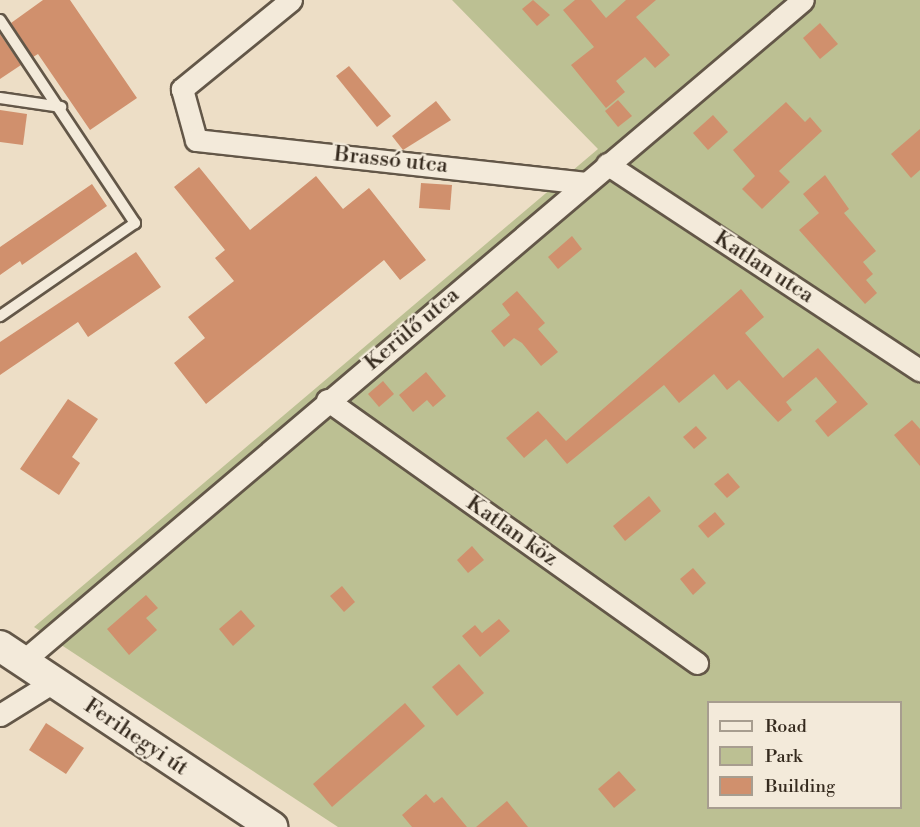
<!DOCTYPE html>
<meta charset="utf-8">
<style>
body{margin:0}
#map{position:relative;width:920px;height:827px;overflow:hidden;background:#eddec6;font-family:"Libre Bodoni",serif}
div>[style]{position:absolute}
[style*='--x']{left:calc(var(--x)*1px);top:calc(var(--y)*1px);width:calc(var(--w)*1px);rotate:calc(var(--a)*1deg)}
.green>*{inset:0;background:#bcc093}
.building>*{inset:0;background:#d0906d}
.roads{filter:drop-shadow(2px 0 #635748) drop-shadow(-2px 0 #635748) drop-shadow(0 2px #635748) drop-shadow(0 -2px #635748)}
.service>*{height:10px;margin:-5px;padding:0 5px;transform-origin:5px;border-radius:5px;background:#f3eada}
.minor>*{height:21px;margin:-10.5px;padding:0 10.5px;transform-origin:10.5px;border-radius:10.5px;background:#f3eada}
.secondary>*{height:30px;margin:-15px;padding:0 15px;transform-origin:15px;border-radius:15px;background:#f3eada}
span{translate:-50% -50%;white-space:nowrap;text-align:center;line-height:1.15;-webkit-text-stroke:4.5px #f3eada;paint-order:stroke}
.street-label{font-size:22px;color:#352a1e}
.legend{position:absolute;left:707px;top:701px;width:195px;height:108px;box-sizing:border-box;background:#f3eada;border:2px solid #a79d8f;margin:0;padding:8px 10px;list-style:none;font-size:18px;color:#352a1e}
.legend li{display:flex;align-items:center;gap:12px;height:30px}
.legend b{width:30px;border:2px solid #a79d8f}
</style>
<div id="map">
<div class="green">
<i style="clip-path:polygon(evenodd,452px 0,920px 0,920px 827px,338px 827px,34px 627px,598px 149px,452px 0,708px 702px,900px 702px,900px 808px,708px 808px,708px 702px)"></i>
</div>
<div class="building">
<i style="clip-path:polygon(43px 0,70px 0,137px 98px,90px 130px,38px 54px,33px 57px,11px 23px)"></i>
<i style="clip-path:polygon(533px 0,550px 15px,537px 26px,522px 9px)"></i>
<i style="clip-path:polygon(575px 0,591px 0,606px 18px,626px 0,656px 0,636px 17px,670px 55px,655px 68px,645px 57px,616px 81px,625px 92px,606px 108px,571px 65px,594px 47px,563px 10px)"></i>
<i style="clip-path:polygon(820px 23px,838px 44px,820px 59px,803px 38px)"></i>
<i style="clip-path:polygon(0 34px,21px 65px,0 79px)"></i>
<i style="clip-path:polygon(349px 66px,391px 116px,377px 127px,336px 76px)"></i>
<i style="clip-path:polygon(618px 100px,632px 116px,618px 127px,605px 111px)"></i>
<i style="clip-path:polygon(436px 101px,451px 120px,403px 150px,392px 136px)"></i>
<i style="clip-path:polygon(786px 102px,805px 122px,810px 117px,822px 131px,779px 171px,790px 182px,762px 209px,742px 189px,755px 176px,733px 150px)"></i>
<i style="clip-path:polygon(0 110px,27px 114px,23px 145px,0 142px)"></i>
<i style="clip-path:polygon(713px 115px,728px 132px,708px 150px,693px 133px)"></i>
<i style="clip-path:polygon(920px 129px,920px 170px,911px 178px,891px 154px)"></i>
<i style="clip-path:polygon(199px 167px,250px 230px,316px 176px,343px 209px,369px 188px,426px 260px,400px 280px,384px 260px,206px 404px,174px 363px,205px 338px,188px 317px,234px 281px,215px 258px,225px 250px,174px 187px)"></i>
<i style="clip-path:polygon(825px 175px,849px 209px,844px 213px,876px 251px,863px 262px,873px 274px,866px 280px,877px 293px,865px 304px,799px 230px,819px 213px,803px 194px)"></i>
<i style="clip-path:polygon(421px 183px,452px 185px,450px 210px,419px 208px)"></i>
<i style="clip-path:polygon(92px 184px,107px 206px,22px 265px,20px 261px,0 275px,0 247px)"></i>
<i style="clip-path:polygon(572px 236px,582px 249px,558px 269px,548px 257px)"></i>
<i style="clip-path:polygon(136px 252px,161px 287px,88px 337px,78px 322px,0 375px,0 342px)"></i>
<i style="clip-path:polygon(741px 289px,764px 317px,745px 333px,783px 378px,818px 348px,868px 404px,828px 437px,815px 421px,837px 402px,816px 377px,786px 402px,792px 410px,778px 422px,739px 380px,727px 390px,714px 374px,679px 403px,664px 385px,567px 464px,546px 439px,524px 458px,506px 438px,538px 411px,566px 441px)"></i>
<i style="clip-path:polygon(517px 291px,545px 323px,538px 329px,558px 352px,541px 366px,522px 343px,514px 338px,504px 347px,491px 331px,510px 315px,502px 304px)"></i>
<i style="clip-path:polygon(426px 372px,446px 396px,433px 407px,427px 400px,413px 412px,399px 395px)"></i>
<i style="clip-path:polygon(383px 381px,394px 394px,379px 407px,368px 394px)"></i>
<i style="clip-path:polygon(68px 399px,98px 419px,72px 457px,80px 463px,59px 495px,20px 469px)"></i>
<i style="clip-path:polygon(912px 420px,920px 429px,920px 466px,894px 435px)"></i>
<i style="clip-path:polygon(696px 426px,707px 438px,694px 449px,683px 437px)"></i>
<i style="clip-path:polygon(728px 473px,740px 487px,727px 498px,714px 484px)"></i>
<i style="clip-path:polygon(649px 496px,661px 511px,625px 541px,613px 526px)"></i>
<i style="clip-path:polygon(715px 512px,725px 524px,708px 538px,698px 526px)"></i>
<i style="clip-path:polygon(472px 546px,484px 560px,468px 573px,457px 560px)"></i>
<i style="clip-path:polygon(693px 568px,706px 583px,693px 595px,680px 579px)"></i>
<i style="clip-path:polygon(342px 586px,355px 602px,344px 612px,330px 596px)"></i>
<i style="clip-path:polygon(146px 595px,158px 608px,146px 618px,157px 630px,129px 655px,107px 629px)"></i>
<i style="clip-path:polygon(241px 610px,255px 626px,233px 646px,219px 629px)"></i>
<i style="clip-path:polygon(499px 619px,510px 631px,480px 657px,462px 636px,475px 625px,482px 633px)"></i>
<i style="clip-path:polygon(459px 664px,484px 693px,457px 716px,432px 687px)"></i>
<i style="clip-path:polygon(405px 703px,425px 726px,332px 807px,313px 784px)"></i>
<i style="clip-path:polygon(46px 723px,84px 748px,66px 774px,29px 750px)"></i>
<i style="clip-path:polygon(619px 771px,636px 790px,614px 808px,598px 789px)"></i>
<i style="clip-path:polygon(426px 794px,434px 803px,442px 797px,467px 827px,412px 827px,402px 815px)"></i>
<i style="clip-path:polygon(507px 801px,528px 827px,476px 827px)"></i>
</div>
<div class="roads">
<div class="service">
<i style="--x:0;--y:20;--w:244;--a:56.4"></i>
<i style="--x:135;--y:223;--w:164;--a:145.4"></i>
<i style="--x:0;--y:98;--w:62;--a:8.4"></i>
</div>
<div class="minor">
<i style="--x:291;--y:0;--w:141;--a:140.8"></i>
<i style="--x:182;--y:89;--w:53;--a:74.6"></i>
<i style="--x:196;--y:140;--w:391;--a:6.3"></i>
<i style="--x:607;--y:164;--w:375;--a:33.4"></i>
<i style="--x:327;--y:400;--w:454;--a:35.4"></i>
<i style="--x:23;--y:661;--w:1022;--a:-40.28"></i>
<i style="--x:0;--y:715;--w:62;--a:-31.9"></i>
</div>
<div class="secondary">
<i style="--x:0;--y:646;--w:327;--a:33.6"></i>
</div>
</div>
<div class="street-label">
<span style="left:391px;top:160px;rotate:6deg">Brassó utca</span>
<span style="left:764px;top:267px;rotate:33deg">Katlan utca</span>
<span style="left:412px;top:329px;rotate:-40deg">Kerülő utca</span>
<span style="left:512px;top:531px;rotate:35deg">Katlan köz</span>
<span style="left:136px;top:737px;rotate:34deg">Ferihegyi út</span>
</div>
<ul class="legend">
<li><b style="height:8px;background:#f3eada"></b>Road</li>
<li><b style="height:16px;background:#bcc093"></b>Park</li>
<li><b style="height:16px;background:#d0906d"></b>Building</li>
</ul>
</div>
